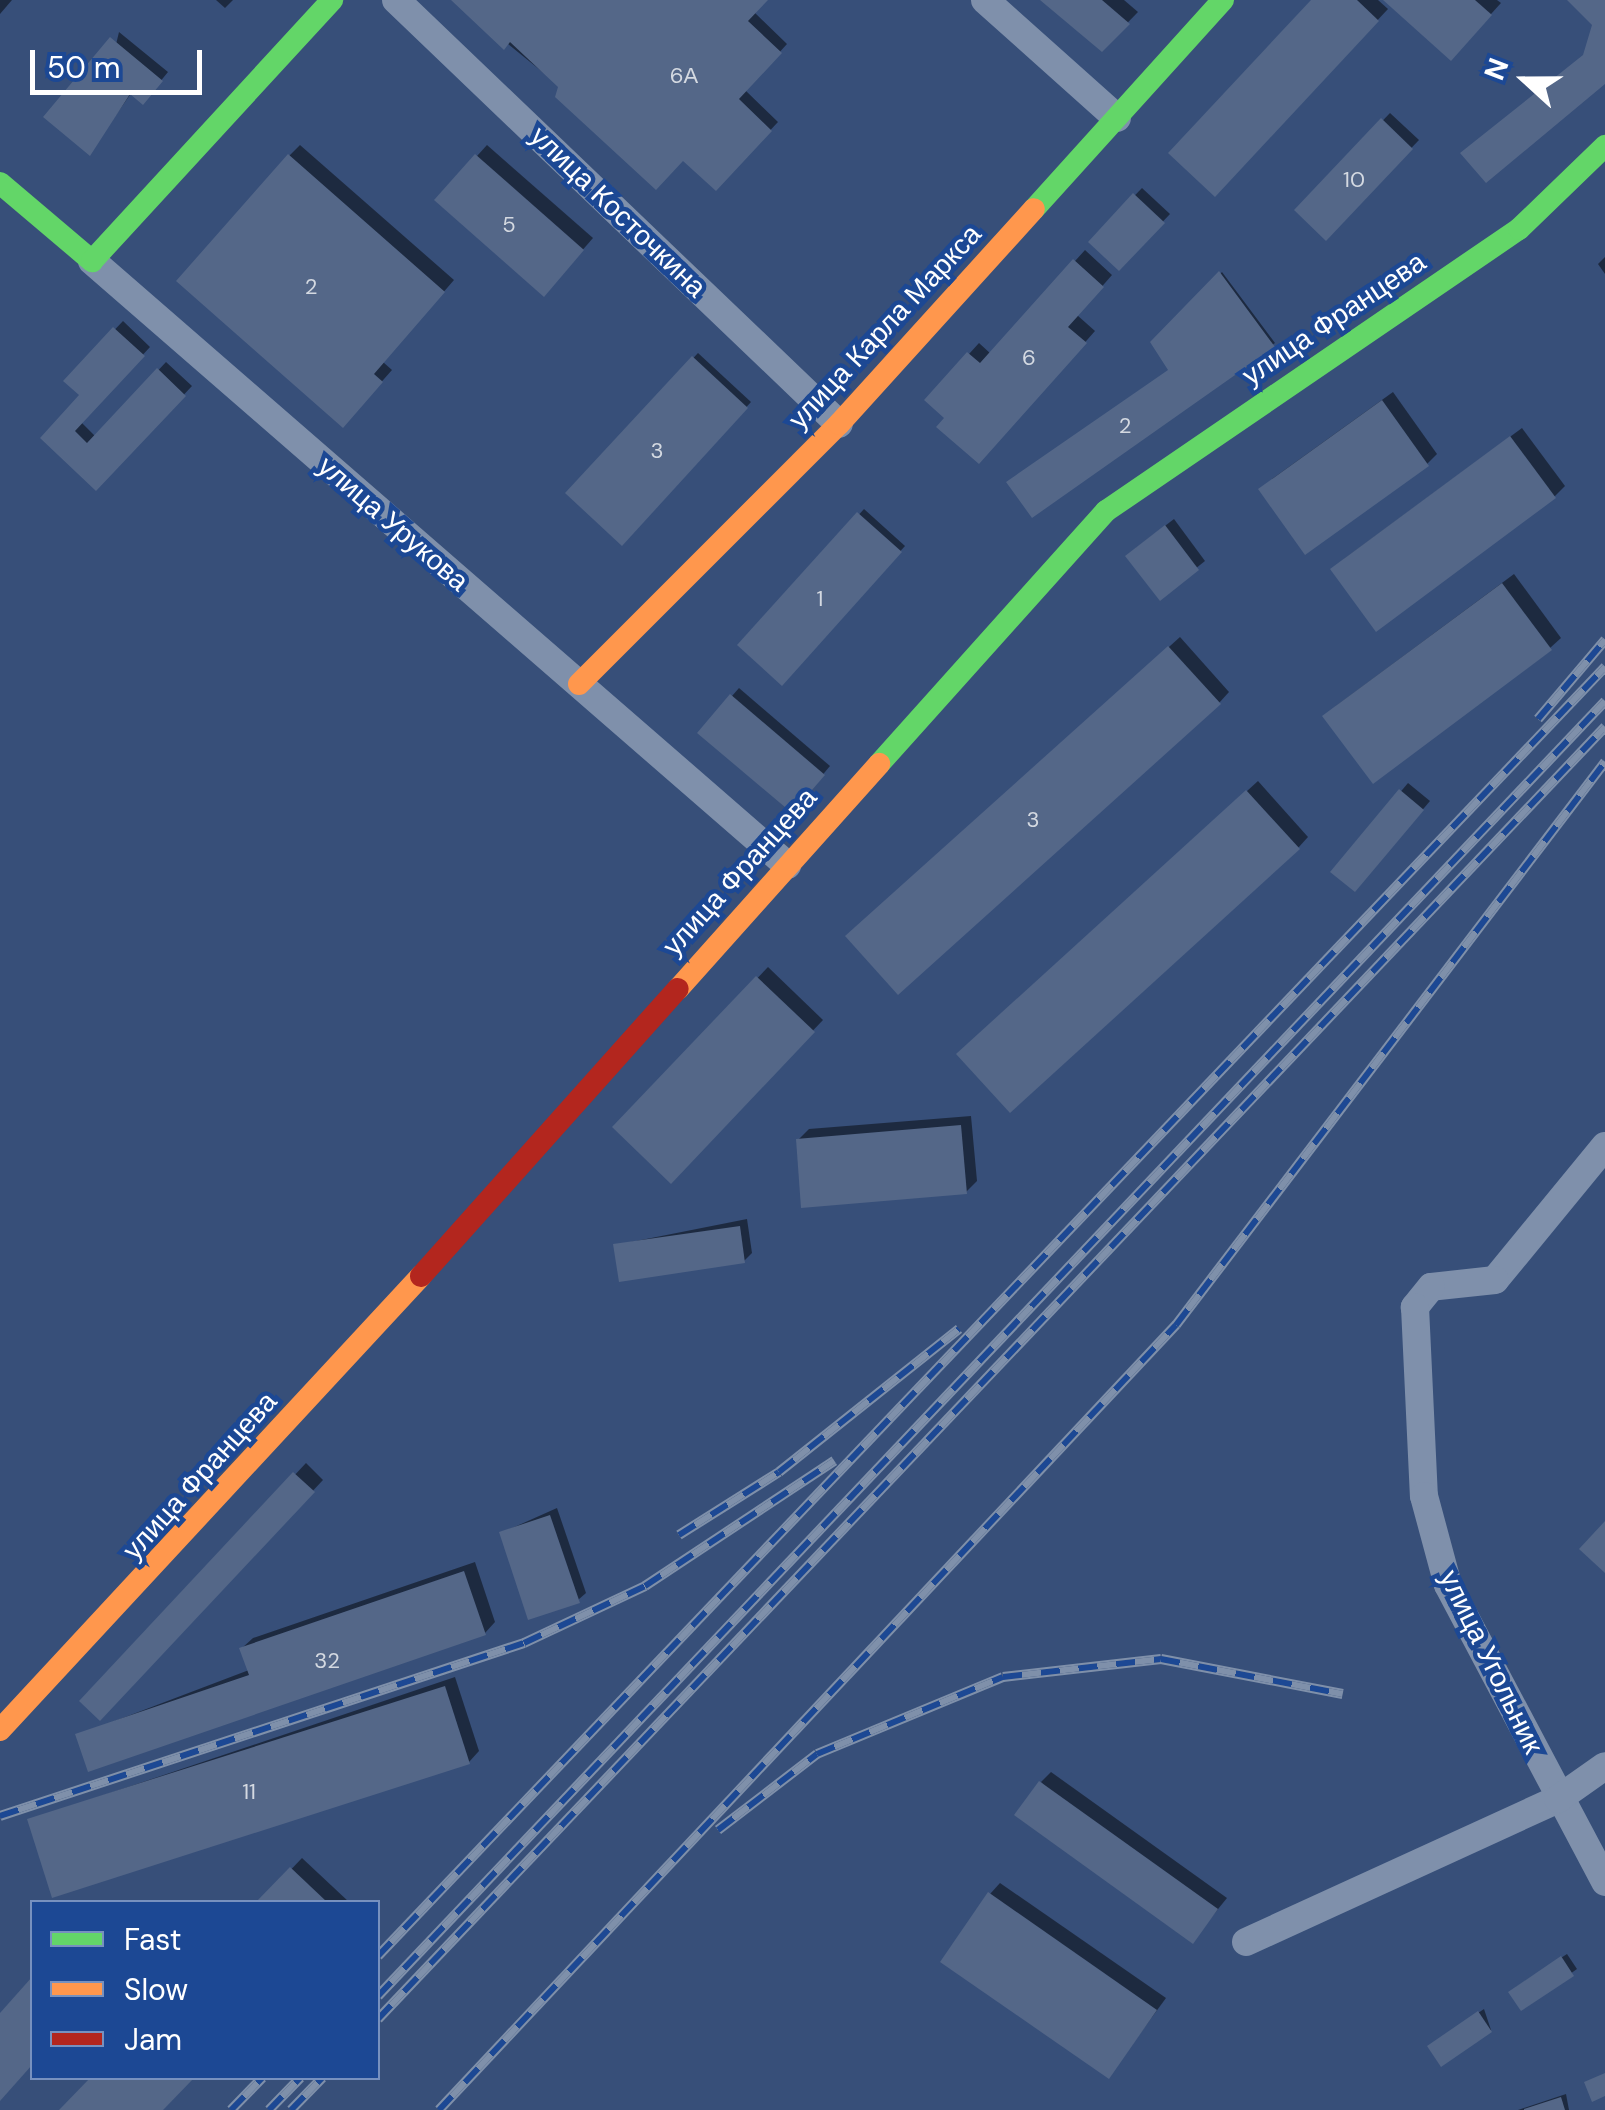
<!DOCTYPE html>
<meta charset="utf-8">
<style>
body{margin:0}
#map{position:relative;width:1605px;height:2110px;overflow:hidden;background:#374f79;font-family:"DM Sans",sans-serif}
div>[style]{position:absolute}
[style*='--x']{left:calc(var(--x)*1px);top:calc(var(--y)*1px);width:calc(var(--w)*1px);rotate:calc(var(--a)*1deg)}
.shadow>*{inset:0;background:#0007}
.building>*{inset:0;background:#546788}
.street>*{height:28px;margin:-14px;padding:0 14px;transform-origin:14px;border-radius:14px;background:#7f90ab}
.fast>*{height:22px;margin:-11px;padding:0 11px;transform-origin:11px;border-radius:11px;background:#63d668}
.slow>*{height:22px;margin:-11px;padding:0 11px;transform-origin:11px;border-radius:11px;background:#ff974d}
.jam>*{height:22px;margin:-11px;padding:0 11px;transform-origin:11px;border-radius:11px;background:#b3261e}
.rail>*{height:10px;margin-top:-5px;transform-origin:0;background:repeating-linear-gradient(90deg,#1c4894 0 19px,#7f90aa 0 38px);box-sizing:border-box;border-block:2px solid #7f90aa}
span{translate:-50% -50%;white-space:nowrap;text-align:center;line-height:1.15;-webkit-text-stroke:9px #1c4894;paint-order:stroke}
.number-label{font-size:22px;color:#d4d9e1}
.number-label span{-webkit-text-stroke-width:0}
.street-label{font-size:28px;color:#fff}
.legend{position:absolute;left:30px;top:1900px;width:350px;height:180px;box-sizing:border-box;background:#1c4894;border:2px solid #7791bf;margin:0;padding:12px 18px;list-style:none;font-size:30px;color:#fff}
.legend li{display:flex;align-items:center;gap:20px;height:50px}
.legend b{width:50px;border:2px solid #7791bf}
.north{position:absolute;left:1475px;top:30px;width:100px;height:100px;-webkit-text-stroke:8px #1c4894;paint-order:stroke;rotate:291deg;font-size:28px;font-weight:700;line-height:40px;text-align:center;color:#fff}
.north::after{content:'';display:block;margin:auto;width:35px;height:45px;background:#fff;clip-path:polygon(50% 0,100% 100%,50% 72%,0 100%)}
.scale{position:absolute;left:30px;top:50px;width:172px;height:45px;box-sizing:border-box;border:5px solid #fff;border-top:0;padding-left:12px;font-size:30px;line-height:35px;white-space:nowrap;color:#fff;-webkit-text-stroke:8px #1c4894;paint-order:stroke}
</style>
<div id="map">
<div class="shadow">
<i style="clip-path:polygon(0 0,12px 0,0 14px)"></i>
<i style="clip-path:polygon(216px 0,233px 0,225px 8px)"></i>
<i style="clip-path:polygon(454px 0,765px 0,754px 12px,787px 44px,745px 90px,778px 122px,716px 188px,684px 158px,561px 87px)"></i>
<i style="clip-path:polygon(1044px 0,1124px 0,1138px 12px,1102px 49px)"></i>
<i style="clip-path:polygon(1315px 0,1378px 0,1388px 9px,1215px 193px)"></i>
<i style="clip-path:polygon(1386px 0,1497px 0,1501px 3px,1461px 47px)"></i>
<i style="clip-path:polygon(119px 32px,168px 72px,150px 94px,132px 92px,90px 152px)"></i>
<i style="clip-path:polygon(1390px 113px,1419px 140px,1326px 237px,1297px 210px)"></i>
<i style="clip-path:polygon(300px 145px,454px 280px,383px 362px,392px 370px,353px 414px,289px 156px)"></i>
<i style="clip-path:polygon(487px 145px,593px 238px,554px 283px,477px 156px)"></i>
<i style="clip-path:polygon(1142px 188px,1170px 214px,1119px 268px,1091px 241px)"></i>
<i style="clip-path:polygon(1085px 250px,1112px 275px,1077px 315px,1095px 331px,989px 451px,969px 354px,979px 343px,991px 354px)"></i>
<i style="clip-path:polygon(1605px 257px,1605px 274px,1598px 264px)"></i>
<i style="clip-path:polygon(1222px 272px,1275px 343px,1032px 515px,1171px 370px,1153px 343px)"></i>
<i style="clip-path:polygon(123px 321px,150px 347px,81px 422px,96px 437px,166px 362px,192px 386px,96px 488px,43px 438px,83px 395px,67px 380px)"></i>
<i style="clip-path:polygon(698px 353px,751px 402px,622px 543px,568px 493px)"></i>
<i style="clip-path:polygon(1393px 392px,1437px 454px,1427px 464px,1272px 479px)"></i>
<i style="clip-path:polygon(1522px 428px,1565px 486px,1555px 496px,1344px 559px)"></i>
<i style="clip-path:polygon(864px 509px,905px 546px,782px 682px,741px 645px)"></i>
<i style="clip-path:polygon(1174px 519px,1205px 561px,1160px 597px,1136px 548px)"></i>
<i style="clip-path:polygon(1514px 574px,1561px 638px,1550px 648px,1336px 706px)"></i>
<i style="clip-path:polygon(1180px 637px,1229px 692px,1219px 703px,859px 926px)"></i>
<i style="clip-path:polygon(739px 688px,830px 766px,799px 803px,732px 696px)"></i>
<i style="clip-path:polygon(1258px 781px,1308px 837px,1298px 848px,970px 1044px)"></i>
<i style="clip-path:polygon(1408px 783px,1430px 801px,1362px 881px,1334px 871px)"></i>
<i style="clip-path:polygon(768px 967px,823px 1020px,671px 1180px,615px 1127px)"></i>
<i style="clip-path:polygon(971px 1116px,977px 1181px,966px 1192px,798px 1140px,809px 1129px)"></i>
<i style="clip-path:polygon(747px 1219px,752px 1253px,744px 1261px,616px 1245px)"></i>
<i style="clip-path:polygon(306px 1463px,323px 1480px,100px 1718px,83px 1701px)"></i>
<i style="clip-path:polygon(557px 1508px,586px 1593px,578px 1600px,501px 1533px)"></i>
<i style="clip-path:polygon(475px 1562px,495px 1622px,485px 1633px,78px 1735px,249px 1670px,242px 1648px,253px 1638px)"></i>
<i style="clip-path:polygon(455px 1677px,479px 1751px,469px 1762px,30px 1820px)"></i>
<i style="clip-path:polygon(1051px 1772px,1227px 1898px,1193px 1940px,1041px 1782px)"></i>
<i style="clip-path:polygon(302px 1858px,349px 1902px,260px 1902px)"></i>
<i style="clip-path:polygon(1000px 1883px,1166px 1998px,1109px 2076px,990px 1894px)"></i>
<i style="clip-path:polygon(1567px 1954px,1577px 1969px,1522px 2008px,1516px 1987px)"></i>
<i style="clip-path:polygon(1484px 2009px,1491px 2030px,1434px 2042px)"></i>
<i style="clip-path:polygon(1566px 2094px,1569px 2110px,1518px 2110px)"></i>
</div>
<div class="building">
<i style="clip-path:polygon(451px 0,768px 0,748px 21px,782px 53px,739px 99px,772px 131px,716px 191px,683px 161px,656px 190px,555px 97px,558px 87px,510px 42px,504px 50px)"></i>
<i style="clip-path:polygon(1040px 0,1102px 0,1130px 24px,1102px 52px)"></i>
<i style="clip-path:polygon(1311px 0,1357px 0,1379px 21px,1215px 197px,1168px 153px)"></i>
<i style="clip-path:polygon(1383px 0,1475px 0,1492px 15px,1451px 61px)"></i>
<i style="clip-path:polygon(1567px 0,1605px 0,1605px 84px,1486px 183px,1460px 153px,1583px 55px,1592px 25px)"></i>
<i style="clip-path:polygon(110px 37px,163px 81px,143px 105px,130px 94px,90px 156px,43px 117px)"></i>
<i style="clip-path:polygon(1381px 118px,1413px 149px,1326px 241px,1294px 210px)"></i>
<i style="clip-path:polygon(288px 154px,445px 292px,374px 374px,383px 382px,343px 428px,176px 281px)"></i>
<i style="clip-path:polygon(475px 154px,584px 250px,544px 297px,434px 200px)"></i>
<i style="clip-path:polygon(1133px 193px,1165px 223px,1119px 271px,1088px 242px)"></i>
<i style="clip-path:polygon(1073px 259px,1104px 287px,1068px 327px,1087px 343px,979px 464px,936px 427px,944px 418px,924px 400px,967px 352px,980px 363px)"></i>
<i style="clip-path:polygon(1219px 271px,1275px 347px,1032px 518px,1006px 482px,1168px 370px,1150px 342px)"></i>
<i style="clip-path:polygon(113px 327px,145px 356px,75px 431px,87px 443px,157px 368px,186px 396px,96px 491px,40px 438px,79px 395px,63px 381px)"></i>
<i style="clip-path:polygon(692px 356px,748px 408px,622px 546px,565px 493px)"></i>
<i style="clip-path:polygon(1382px 400px,1429px 466px,1305px 555px,1258px 489px)"></i>
<i style="clip-path:polygon(1510px 436px,1556px 498px,1376px 632px,1330px 569px)"></i>
<i style="clip-path:polygon(857px 512px,902px 552px,782px 686px,737px 645px)"></i>
<i style="clip-path:polygon(1165px 525px,1199px 570px,1160px 601px,1125px 556px)"></i>
<i style="clip-path:polygon(1502px 583px,1552px 650px,1373px 784px,1322px 716px)"></i>
<i style="clip-path:polygon(1168px 646px,1221px 704px,898px 995px,845px 936px)"></i>
<i style="clip-path:polygon(730px 694px,825px 775px,792px 813px,697px 733px)"></i>
<i style="clip-path:polygon(1399px 789px,1424px 810px,1355px 892px,1330px 872px)"></i>
<i style="clip-path:polygon(1246px 790px,1300px 849px,1010px 1113px,956px 1054px)"></i>
<i style="clip-path:polygon(756px 976px,815px 1032px,671px 1184px,612px 1127px)"></i>
<i style="clip-path:polygon(961px 1125px,967px 1194px,801px 1208px,796px 1139px)"></i>
<i style="clip-path:polygon(740px 1226px,745px 1263px,619px 1282px,613px 1244px)"></i>
<i style="clip-path:polygon(293px 1472px,315px 1492px,100px 1721px,79px 1701px)"></i>
<i style="clip-path:polygon(550px 1515px,580px 1603px,528px 1620px,499px 1532px)"></i>
<i style="clip-path:polygon(1605px 1521px,1605px 1573px,1579px 1549px)"></i>
<i style="clip-path:polygon(464px 1571px,486px 1635px,88px 1772px,75px 1734px,249px 1675px,239px 1648px)"></i>
<i style="clip-path:polygon(445px 1686px,470px 1764px,52px 1898px,27px 1819px)"></i>
<i style="clip-path:polygon(1039px 1781px,1218px 1909px,1193px 1944px,1014px 1815px)"></i>
<i style="clip-path:polygon(290px 1867px,327px 1902px,256px 1902px)"></i>
<i style="clip-path:polygon(988px 1892px,1157px 2010px,1109px 2079px,940px 1962px)"></i>
<i style="clip-path:polygon(1561px 1956px,1574px 1976px,1521px 2011px,1508px 1992px)"></i>
<i style="clip-path:polygon(32px 1977px,32px 2065px,0 2101px,0 2013px)"></i>
<i style="clip-path:polygon(1478px 2011px,1492px 2032px,1441px 2067px,1427px 2046px)"></i>
<i style="clip-path:polygon(1605px 2073px,1605px 2096px,1592px 2102px,1584px 2082px)"></i>
<i style="clip-path:polygon(90px 2078px,194px 2078px,163px 2110px,59px 2110px)"></i>
<i style="clip-path:polygon(1561px 2097px,1565px 2110px,1524px 2110px,1524px 2109px)"></i>
</div>
<div class="street">
<i style="--x:396;--y:0;--w:613;--a:43.74"></i>
<i style="--x:985;--y:0;--w:177;--a:41.8"></i>
<i style="--x:92;--y:261;--w:921;--a:40.99"></i>
<i style="--x:1605;--y:1146;--w:173;--a:129.4"></i>
<i style="--x:1495;--y:1280;--w:64;--a:173.8"></i>
<i style="--x:1431;--y:1287;--w:26;--a:129"></i>
<i style="--x:1415;--y:1307;--w:189;--a:87.3"></i>
<i style="--x:1424;--y:1496;--w:92;--a:74.9"></i>
<i style="--x:1448;--y:1585;--w:336;--a:62.1"></i>
<i style="--x:1246;--y:1942;--w:343;--a:-24.6"></i>
<i style="--x:1558;--y:1799;--w:57;--a:-35.1"></i>
</div>
<div class="fast">
<i style="--x:0;--y:183;--w:121;--a:40.3"></i>
<i style="--x:92;--y:261;--w:355;--a:-47.4"></i>
<i style="--x:1034;--y:209;--w:282;--a:-47.9"></i>
<i style="--x:879;--y:764;--w:340;--a:-48.1"></i>
<i style="--x:1106;--y:511;--w:500;--a:-34.33"></i>
<i style="--x:1519;--y:229;--w:120;--a:-44"></i>
</div>
<div class="slow">
<i style="--x:579;--y:684;--w:368;--a:-45"></i>
<i style="--x:839;--y:424;--w:290;--a:-47.8"></i>
<i style="--x:678;--y:989;--w:302;--a:-48.2"></i>
<i style="--x:0;--y:1730;--w:619;--a:-47.16"></i>
</div>
<div class="jam">
<i style="--x:421;--y:1276;--w:385;--a:-48.2"></i>
</div>
<div class="rail">
<i style="--x:1538;--y:719;--w:104;--a:-49.7"></i>
<i style="--x:679;--y:1535;--w:118;--a:-32.2"></i>
<i style="--x:779;--y:1472;--w:230;--a:-38.5"></i>
<i style="--x:0;--y:1816;--w:552;--a:-18.27"></i>
<i style="--x:524;--y:1643;--w:134;--a:-25.2"></i>
<i style="--x:645;--y:1586;--w:227;--a:-33.5"></i>
<i style="--x:718;--y:1830;--w:125;--a:-37.5"></i>
<i style="--x:817;--y:1754;--w:201;--a:-22.5"></i>
<i style="--x:1003;--y:1677;--w:159;--a:-6.5"></i>
<i style="--x:1161;--y:1659;--w:185;--a:10.9"></i>
<i style="--x:378;--y:1956;--w:1780;--a:-46.41"></i>
<i style="--x:378;--y:1996;--w:1784;--a:-46.54"></i>
<i style="--x:378;--y:2019;--w:1782;--a:-46.48"></i>
<i style="--x:231;--y:2110;--w:45;--a:-45.9"></i>
<i style="--x:269;--y:2110;--w:45;--a:-45.9"></i>
<i style="--x:291;--y:2110;--w:45;--a:-45.9"></i>
<i style="--x:439;--y:2110;--w:1077;--a:-46.81"></i>
<i style="--x:1176;--y:1325;--w:708;--a:-52.69"></i>
</div>
<div class="number-label">
<span style="left:684px;top:76px">6А</span>
<span style="left:1354px;top:180px">10</span>
<span style="left:509px;top:225px">5</span>
<span style="left:311px;top:287px">2</span>
<span style="left:1029px;top:358px">6</span>
<span style="left:1125px;top:426px">2</span>
<span style="left:657px;top:451px">3</span>
<span style="left:820px;top:599px">1</span>
<span style="left:1033px;top:820px">3</span>
<span style="left:327px;top:1661px">32</span>
<span style="left:249px;top:1792px">11</span>
</div>
<div class="street-label">
<span style="left:618px;top:212px;rotate:44deg">улица Косточкина</span>
<span style="left:1334px;top:319px;rotate:-34deg">улица Францева</span>
<span style="left:885px;top:327px;rotate:-47deg">улица Карла Маркса</span>
<span style="left:393px;top:524px;rotate:41deg">улица Урукова</span>
<span style="left:740px;top:872px;rotate:-48deg">улица Францева</span>
<span style="left:200px;top:1476px;rotate:-48deg">улица Францева</span>
<span style="left:1491px;top:1662px;rotate:64deg">улица Угольник</span>
</div>
<ul class="legend">
<li><b style="height:12px;background:#63d668"></b>Fast</li>
<li><b style="height:12px;background:#ff974d"></b>Slow</li>
<li><b style="height:12px;background:#b3261e"></b>Jam</li>
</ul>
<div class="north">N</div>
<div class="scale">50 m</div>
</div>
